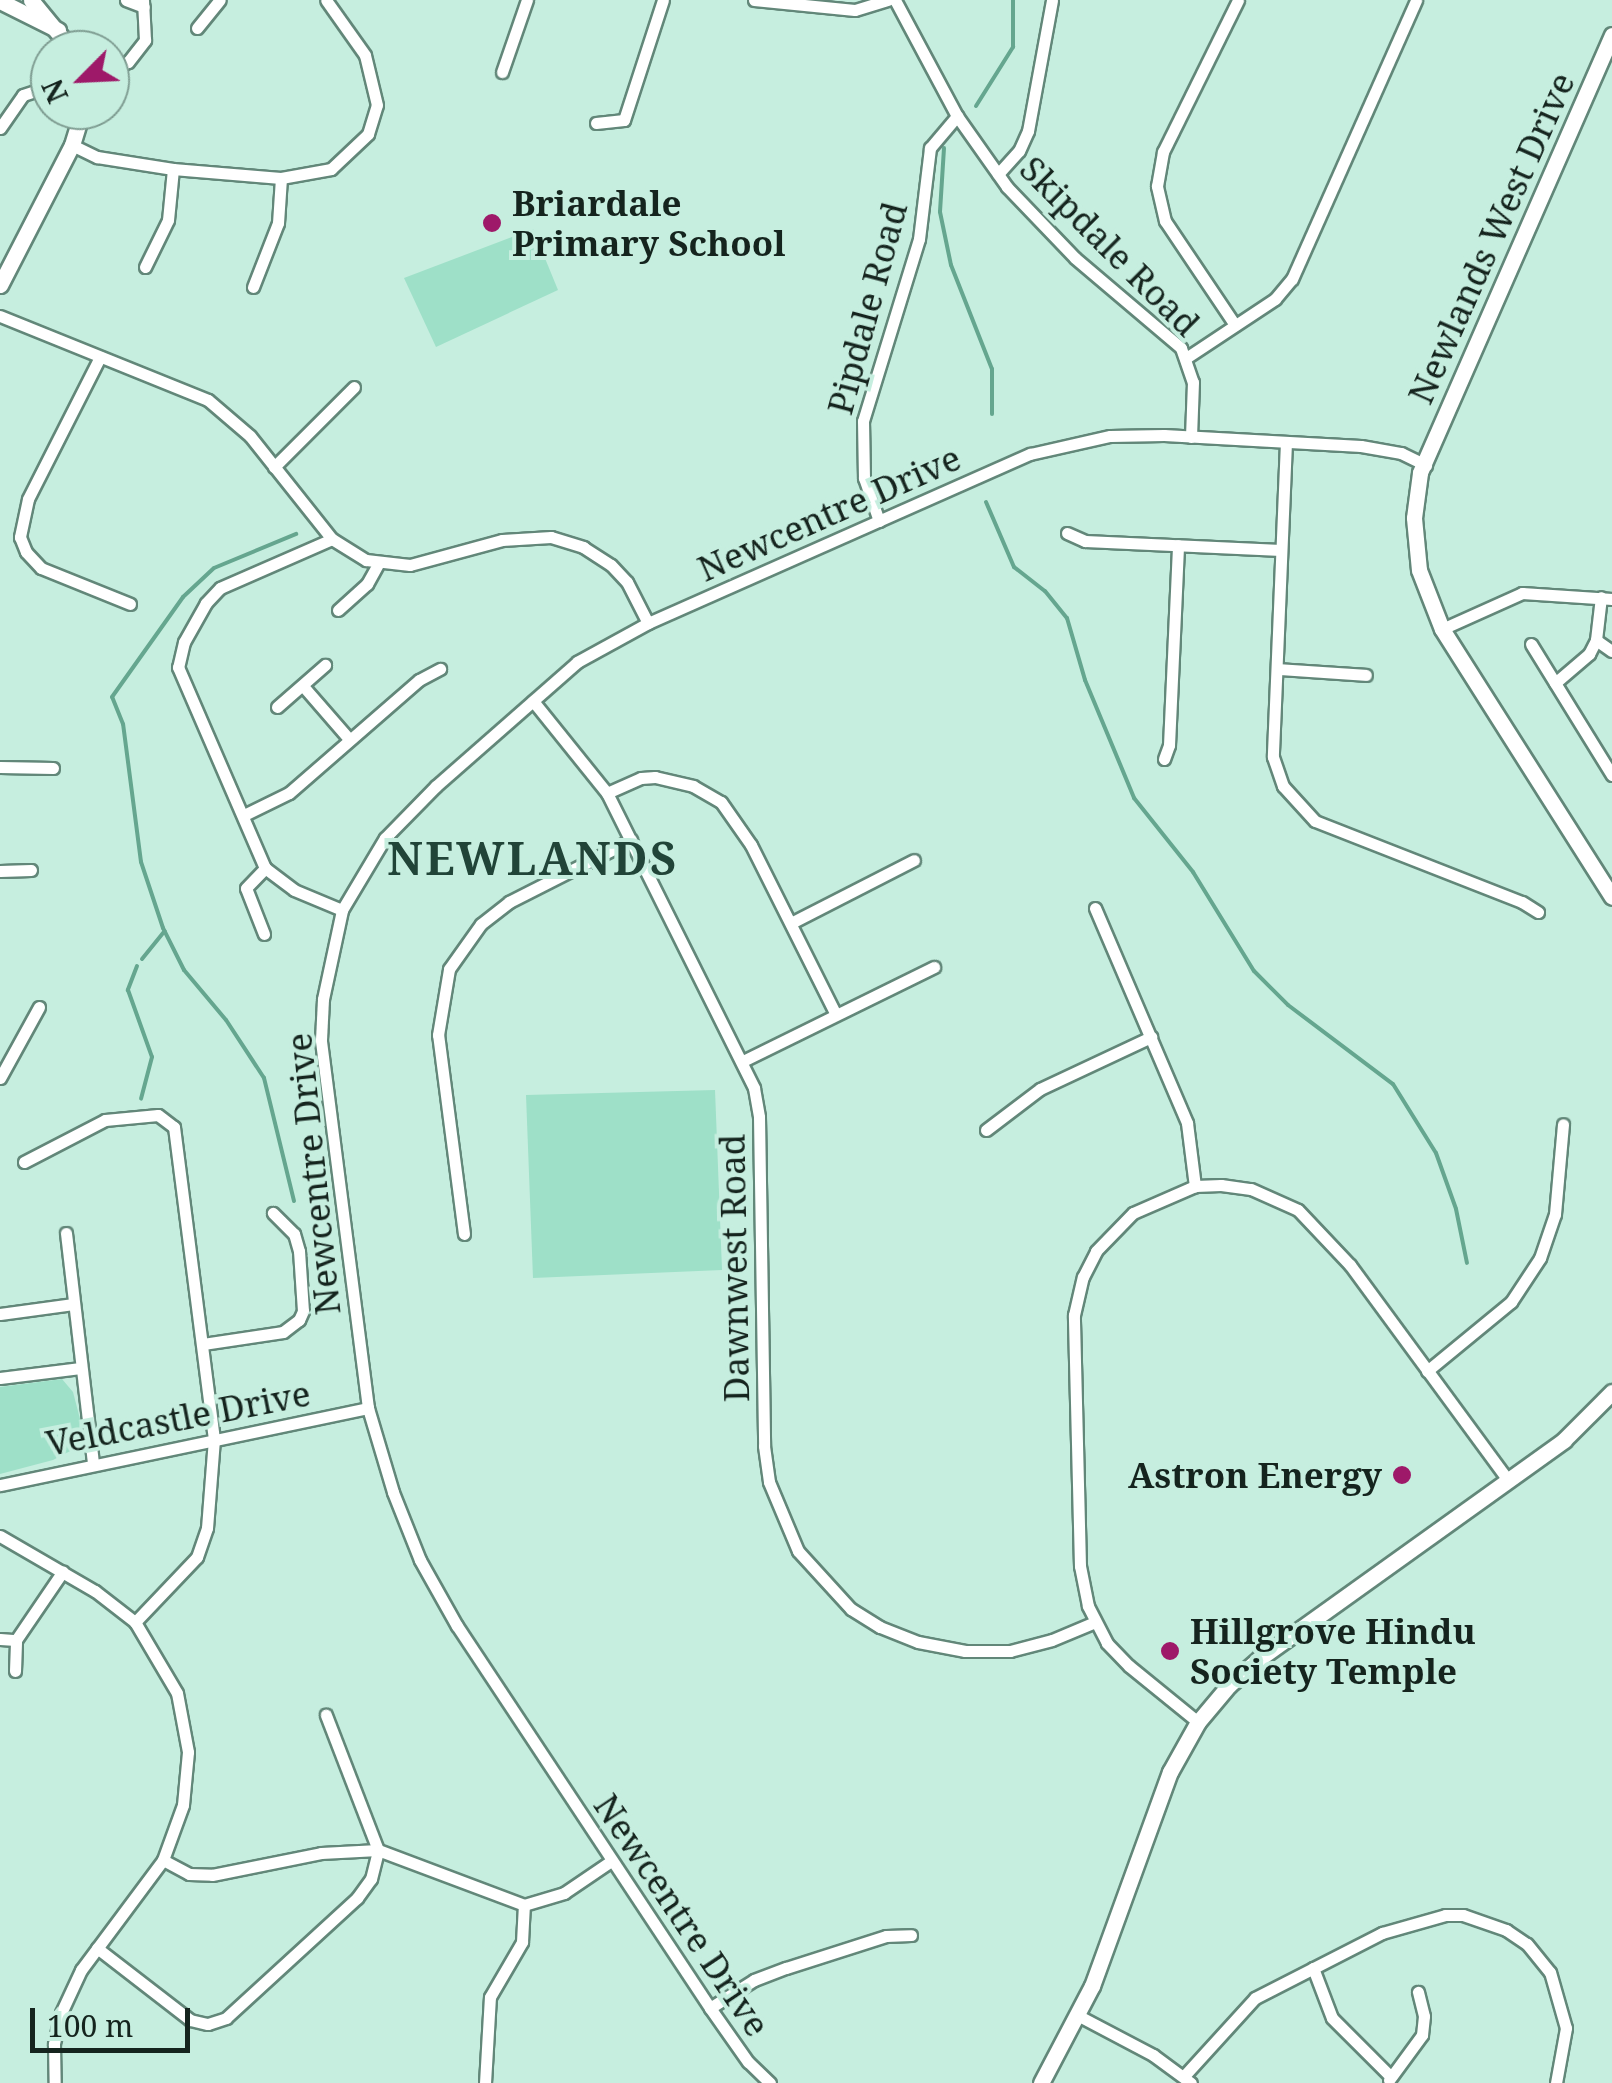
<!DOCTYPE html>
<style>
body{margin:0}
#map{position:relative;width:1612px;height:2083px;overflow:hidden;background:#c6eedf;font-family:"Noto Serif",serif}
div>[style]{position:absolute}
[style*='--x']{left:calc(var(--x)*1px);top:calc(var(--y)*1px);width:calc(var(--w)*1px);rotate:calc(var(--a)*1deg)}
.green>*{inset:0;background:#9ee0c8}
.stream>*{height:4px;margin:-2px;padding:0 2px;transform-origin:2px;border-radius:2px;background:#65a68f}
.roads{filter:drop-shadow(2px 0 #628779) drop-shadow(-2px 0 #628779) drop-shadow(0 2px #628779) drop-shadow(0 -2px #628779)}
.street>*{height:11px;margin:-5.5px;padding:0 5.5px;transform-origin:5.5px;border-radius:5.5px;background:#fff}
.secondary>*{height:15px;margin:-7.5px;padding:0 7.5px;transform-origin:7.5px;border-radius:7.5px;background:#fff}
.dots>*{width:28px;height:28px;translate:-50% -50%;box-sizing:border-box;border:5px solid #c6eedf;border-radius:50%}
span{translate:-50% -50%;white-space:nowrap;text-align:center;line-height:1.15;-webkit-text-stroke:8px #c6eedf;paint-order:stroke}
.poi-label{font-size:35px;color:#15241e;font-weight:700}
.left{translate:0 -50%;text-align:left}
.right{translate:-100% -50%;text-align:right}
.street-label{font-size:35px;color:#15241e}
.district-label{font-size:45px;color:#214438;font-weight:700;letter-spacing:2.5px}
.north{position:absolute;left:30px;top:30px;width:100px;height:100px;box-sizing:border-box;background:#c6eedf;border:2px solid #7f9d92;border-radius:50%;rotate:246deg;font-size:28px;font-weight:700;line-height:40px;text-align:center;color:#15241e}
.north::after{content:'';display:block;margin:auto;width:35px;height:45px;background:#9e1969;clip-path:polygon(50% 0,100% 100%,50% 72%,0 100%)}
.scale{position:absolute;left:30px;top:2008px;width:160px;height:45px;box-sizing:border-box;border:5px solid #15241e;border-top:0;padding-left:12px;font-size:30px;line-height:35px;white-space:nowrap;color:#15241e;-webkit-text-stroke:8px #c6eedf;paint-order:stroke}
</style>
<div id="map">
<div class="green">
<i style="clip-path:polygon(533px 229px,558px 290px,436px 347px,404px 278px)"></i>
<i style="clip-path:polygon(715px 1090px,722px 1270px,533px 1278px,526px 1095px)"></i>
<i style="clip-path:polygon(62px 1379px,73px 1392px,80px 1419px,78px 1447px,53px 1460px,0 1474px,0 1387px)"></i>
</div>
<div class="stream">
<i style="--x:976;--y:106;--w:70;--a:-57.9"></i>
<i style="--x:1013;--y:47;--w:47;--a:-90"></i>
<i style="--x:944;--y:148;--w:64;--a:93.6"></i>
<i style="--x:940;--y:212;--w:54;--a:78.3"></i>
<i style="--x:951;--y:265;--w:112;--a:68.5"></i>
<i style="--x:992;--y:369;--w:45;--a:90"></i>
<i style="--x:986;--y:502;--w:71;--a:66.7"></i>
<i style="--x:1014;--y:567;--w:39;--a:38"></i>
<i style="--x:1045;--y:591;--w:35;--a:51"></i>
<i style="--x:1067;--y:618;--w:65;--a:73.8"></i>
<i style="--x:1085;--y:680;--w:128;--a:67.4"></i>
<i style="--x:1134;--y:798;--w:95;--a:51.4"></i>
<i style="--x:1193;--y:872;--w:116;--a:58.4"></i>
<i style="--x:1254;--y:971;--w:48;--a:45"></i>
<i style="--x:1288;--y:1005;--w:131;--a:37"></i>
<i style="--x:1393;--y:1084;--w:81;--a:58.1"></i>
<i style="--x:1436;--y:1153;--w:59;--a:70.3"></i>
<i style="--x:1456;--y:1209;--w:55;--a:78.5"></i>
<i style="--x:142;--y:959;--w:36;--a:-51"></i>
<i style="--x:137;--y:966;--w:26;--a:111"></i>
<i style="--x:128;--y:990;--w:71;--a:70.3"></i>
<i style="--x:152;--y:1057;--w:43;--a:104.7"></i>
<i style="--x:294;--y:1201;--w:127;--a:-103.7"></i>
<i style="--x:264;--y:1078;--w:69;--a:-123.2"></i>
<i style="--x:226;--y:1020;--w:65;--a:-130"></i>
<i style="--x:184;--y:970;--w:47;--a:-116.6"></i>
<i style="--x:163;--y:928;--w:70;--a:-108.4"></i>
<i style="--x:141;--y:862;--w:139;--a:-97.4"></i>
<i style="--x:123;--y:724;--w:29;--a:-112"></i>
<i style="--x:112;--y:697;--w:123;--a:-54.6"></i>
<i style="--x:183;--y:597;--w:42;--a:-43.1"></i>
<i style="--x:214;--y:568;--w:89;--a:-22.5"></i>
</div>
<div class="roads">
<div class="street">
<i style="--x:126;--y:0;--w:19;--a:21"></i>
<i style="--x:754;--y:0;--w:101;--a:5.7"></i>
<i style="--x:855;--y:10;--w:34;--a:-17"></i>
<i style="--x:895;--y:0;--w:132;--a:61.9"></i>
<i style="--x:957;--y:116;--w:87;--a:54.8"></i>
<i style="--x:1007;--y:187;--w:98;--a:46.2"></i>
<i style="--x:1075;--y:258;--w:139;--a:40.3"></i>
<i style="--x:1181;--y:348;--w:36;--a:71"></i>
<i style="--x:1193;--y:382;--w:55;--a:92.1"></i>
<i style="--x:197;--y:28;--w:36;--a:-51"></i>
<i style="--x:110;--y:71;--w:20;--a:-27"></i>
<i style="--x:128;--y:62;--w:28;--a:-52"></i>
<i style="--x:145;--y:40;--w:40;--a:-92.9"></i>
<i style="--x:502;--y:72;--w:76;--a:-70.9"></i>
<i style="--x:596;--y:123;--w:28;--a:-6"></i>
<i style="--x:624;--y:120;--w:126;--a:-72"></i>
<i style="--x:0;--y:128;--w:40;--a:-55.1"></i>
<i style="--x:23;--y:95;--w:28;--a:-18"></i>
<i style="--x:72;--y:145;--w:28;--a:26"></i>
<i style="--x:97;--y:157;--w:77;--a:9"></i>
<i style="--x:173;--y:169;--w:108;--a:4.8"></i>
<i style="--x:281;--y:178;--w:51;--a:-10.2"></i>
<i style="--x:331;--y:169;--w:51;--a:-43.4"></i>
<i style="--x:368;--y:134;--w:30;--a:-73"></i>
<i style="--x:377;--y:105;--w:51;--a:-103.5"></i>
<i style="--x:365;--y:55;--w:67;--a:-125.3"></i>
<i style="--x:998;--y:174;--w:31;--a:-48"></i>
<i style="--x:1019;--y:151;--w:22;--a:-66"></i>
<i style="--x:1028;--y:131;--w:133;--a:-79.6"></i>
<i style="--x:145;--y:267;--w:52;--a:-63.9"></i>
<i style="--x:168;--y:220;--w:51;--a:-84.4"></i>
<i style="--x:253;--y:287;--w:69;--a:-68.7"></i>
<i style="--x:278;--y:223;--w:45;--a:-86.2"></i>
<i style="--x:0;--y:316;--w:224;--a:22"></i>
<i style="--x:208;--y:400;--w:55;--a:40.6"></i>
<i style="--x:250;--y:436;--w:132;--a:51.5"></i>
<i style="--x:332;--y:539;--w:40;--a:32"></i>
<i style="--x:366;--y:560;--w:44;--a:6.5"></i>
<i style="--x:410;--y:565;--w:95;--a:-15.2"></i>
<i style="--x:502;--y:540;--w:49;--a:-3.5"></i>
<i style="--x:551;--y:537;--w:34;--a:17"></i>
<i style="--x:583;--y:547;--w:33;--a:33"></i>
<i style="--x:611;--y:565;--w:23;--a:47"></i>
<i style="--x:627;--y:582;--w:46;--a:62.9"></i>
<i style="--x:1235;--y:325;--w:125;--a:-123.9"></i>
<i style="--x:1165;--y:221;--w:36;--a:-103"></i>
<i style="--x:1157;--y:186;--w:35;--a:-80"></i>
<i style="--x:1163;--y:152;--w:169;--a:-63.7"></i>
<i style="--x:100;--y:357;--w:159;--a:116.9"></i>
<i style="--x:28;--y:499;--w:39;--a:102"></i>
<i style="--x:20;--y:537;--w:16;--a:68"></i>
<i style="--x:26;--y:552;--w:22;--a:47"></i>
<i style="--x:41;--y:568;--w:96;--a:22"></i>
<i style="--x:1186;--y:358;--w:107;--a:-33.5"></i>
<i style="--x:1275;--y:299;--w:26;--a:-50"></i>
<i style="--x:1292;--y:279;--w:305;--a:-66"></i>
<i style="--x:1286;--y:442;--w:315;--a:92.4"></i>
<i style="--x:1273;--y:757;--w:31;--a:71"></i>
<i style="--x:1283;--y:786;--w:47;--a:47.6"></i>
<i style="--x:1315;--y:821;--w:222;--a:21.4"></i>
<i style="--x:1522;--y:902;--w:19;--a:32"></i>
<i style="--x:274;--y:467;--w:113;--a:-45"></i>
<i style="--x:879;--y:521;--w:46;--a:-109.2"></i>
<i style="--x:864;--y:478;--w:57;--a:-91"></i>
<i style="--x:863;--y:421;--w:190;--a:-72.9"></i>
<i style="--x:919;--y:239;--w:92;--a:-83.1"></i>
<i style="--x:930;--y:148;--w:42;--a:-49.8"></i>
<i style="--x:1067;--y:533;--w:20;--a:24"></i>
<i style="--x:1085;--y:541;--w:196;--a:2.6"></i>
<i style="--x:332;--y:539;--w:122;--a:156.4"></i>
<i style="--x:220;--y:588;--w:21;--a:133"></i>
<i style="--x:206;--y:603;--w:45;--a:119.4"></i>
<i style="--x:184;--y:642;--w:26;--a:103"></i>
<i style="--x:178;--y:667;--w:219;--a:66.6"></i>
<i style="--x:265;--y:868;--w:36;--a:37"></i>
<i style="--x:294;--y:890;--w:52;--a:22.6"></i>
<i style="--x:338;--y:610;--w:39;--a:-42"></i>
<i style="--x:367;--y:584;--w:23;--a:-61"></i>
<i style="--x:1442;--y:629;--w:88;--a:-24.2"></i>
<i style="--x:1522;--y:593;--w:90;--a:3.8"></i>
<i style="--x:1596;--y:640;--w:19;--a:35"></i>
<i style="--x:1531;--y:644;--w:154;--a:58.3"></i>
<i style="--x:1278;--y:669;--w:88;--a:3.9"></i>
<i style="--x:1555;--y:683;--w:45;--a:-40.5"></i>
<i style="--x:1589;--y:654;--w:16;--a:-63"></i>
<i style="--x:1596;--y:640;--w:43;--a:-83.4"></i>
<i style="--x:303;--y:686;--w:70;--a:49"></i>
<i style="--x:533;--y:701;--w:118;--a:51.2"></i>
<i style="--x:607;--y:793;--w:330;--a:63.5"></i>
<i style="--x:754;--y:1088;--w:29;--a:80"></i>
<i style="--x:759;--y:1117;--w:329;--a:89.1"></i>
<i style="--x:764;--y:1446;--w:36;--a:82"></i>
<i style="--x:769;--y:1482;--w:75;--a:67.2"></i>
<i style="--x:798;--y:1551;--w:79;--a:47.6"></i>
<i style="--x:851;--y:1609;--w:34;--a:32"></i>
<i style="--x:880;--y:1627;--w:41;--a:21.5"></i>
<i style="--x:918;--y:1642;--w:48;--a:10.8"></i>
<i style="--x:965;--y:1651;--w:45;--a:0"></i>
<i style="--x:1010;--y:1651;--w:43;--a:-14.7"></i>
<i style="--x:1052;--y:1640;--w:47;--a:-22.7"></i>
<i style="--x:277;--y:707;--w:64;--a:-41.2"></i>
<i style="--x:1164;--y:759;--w:15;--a:-70"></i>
<i style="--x:1169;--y:745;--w:200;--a:-87.4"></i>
<i style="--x:0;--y:767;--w:53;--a:1.1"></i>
<i style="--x:607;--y:793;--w:37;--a:-24"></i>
<i style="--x:641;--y:778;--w:14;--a:-4"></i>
<i style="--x:655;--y:777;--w:39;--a:13"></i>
<i style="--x:693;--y:786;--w:32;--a:30"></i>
<i style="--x:721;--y:802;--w:52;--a:55.1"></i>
<i style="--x:751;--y:845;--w:188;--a:63.4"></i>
<i style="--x:244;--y:815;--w:50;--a:-26.1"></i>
<i style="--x:289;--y:793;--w:172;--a:-41"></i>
<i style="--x:419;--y:680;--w:24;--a:-28"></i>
<i style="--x:0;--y:871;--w:31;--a:-2"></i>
<i style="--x:1095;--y:908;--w:234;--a:66.8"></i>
<i style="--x:1187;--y:1123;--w:64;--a:82.8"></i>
<i style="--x:791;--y:923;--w:138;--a:-27.1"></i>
<i style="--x:264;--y:934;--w:49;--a:-111.4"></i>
<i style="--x:246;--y:888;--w:28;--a:-46"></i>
<i style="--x:743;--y:1061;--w:213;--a:-26.2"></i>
<i style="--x:0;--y:1078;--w:81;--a:-61.2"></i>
<i style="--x:986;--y:1130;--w:68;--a:-37.2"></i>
<i style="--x:1040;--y:1089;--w:123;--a:-25.1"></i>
<i style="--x:24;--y:1162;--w:91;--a:-27.4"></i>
<i style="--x:105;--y:1120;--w:53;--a:-5.4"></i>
<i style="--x:158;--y:1115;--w:20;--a:37"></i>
<i style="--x:174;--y:1127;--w:315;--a:82.7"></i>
<i style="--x:214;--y:1439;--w:89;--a:94.5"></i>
<i style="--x:207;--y:1528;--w:31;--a:109"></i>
<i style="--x:197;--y:1557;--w:90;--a:133.6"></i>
<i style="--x:66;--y:1233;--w:233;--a:83.3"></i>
<i style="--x:464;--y:1234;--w:201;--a:-97.4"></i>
<i style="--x:438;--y:1035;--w:67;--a:-80.5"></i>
<i style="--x:449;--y:969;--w:55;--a:-54.6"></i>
<i style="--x:481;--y:924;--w:36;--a:-38"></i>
<i style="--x:509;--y:902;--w:137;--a:-26.9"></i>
<i style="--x:0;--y:1314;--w:74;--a:-7.8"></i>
<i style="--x:203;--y:1344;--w:81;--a:-8.5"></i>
<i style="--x:283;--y:1332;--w:20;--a:-37"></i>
<i style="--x:299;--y:1320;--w:10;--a:-66"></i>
<i style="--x:303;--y:1311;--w:60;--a:-93.8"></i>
<i style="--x:299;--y:1251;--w:18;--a:-106"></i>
<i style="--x:294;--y:1234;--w:30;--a:-135"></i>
<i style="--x:1427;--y:1371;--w:109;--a:-39.4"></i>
<i style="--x:1511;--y:1302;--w:53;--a:-56.6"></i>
<i style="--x:1540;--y:1258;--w:46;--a:-71.2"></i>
<i style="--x:1555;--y:1214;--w:90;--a:-84.9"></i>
<i style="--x:0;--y:1378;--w:81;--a:-7.1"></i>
<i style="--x:0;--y:1485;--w:376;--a:-11.8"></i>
<i style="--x:0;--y:1536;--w:110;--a:30.1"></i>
<i style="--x:95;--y:1591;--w:51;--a:37.8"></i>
<i style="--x:135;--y:1622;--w:82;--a:59.4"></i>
<i style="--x:177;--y:1693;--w:60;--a:79.4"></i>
<i style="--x:188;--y:1752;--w:53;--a:95.4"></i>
<i style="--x:183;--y:1805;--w:59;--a:110"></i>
<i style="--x:163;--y:1860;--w:137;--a:126.7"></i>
<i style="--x:81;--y:1970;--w:47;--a:114.9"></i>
<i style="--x:61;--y:2013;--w:32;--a:103"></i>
<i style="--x:54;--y:2044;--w:39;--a:89"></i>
<i style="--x:0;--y:1639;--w:16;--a:4"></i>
<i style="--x:15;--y:1671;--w:31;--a:-88"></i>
<i style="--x:16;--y:1640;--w:83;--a:-55.7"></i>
<i style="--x:1198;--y:1722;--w:89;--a:-140.9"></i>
<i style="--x:1129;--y:1666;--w:32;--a:-134"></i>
<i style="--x:1107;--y:1643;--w:42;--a:-117.2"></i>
<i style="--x:1088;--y:1606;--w:41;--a:-101.3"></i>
<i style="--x:1080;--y:1566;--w:251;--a:-91.4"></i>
<i style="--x:1074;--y:1315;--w:39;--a:-77"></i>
<i style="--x:1083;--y:1277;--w:29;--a:-63"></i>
<i style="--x:1096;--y:1251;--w:53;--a:-45.8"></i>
<i style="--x:1133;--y:1213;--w:68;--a:-23.5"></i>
<i style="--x:1195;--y:1186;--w:26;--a:-2"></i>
<i style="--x:1221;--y:1185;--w:30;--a:8"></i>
<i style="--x:1251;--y:1189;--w:51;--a:24.1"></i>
<i style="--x:1298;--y:1210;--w:76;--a:46.6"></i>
<i style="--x:1350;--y:1265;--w:265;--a:53.7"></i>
<i style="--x:163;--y:1860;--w:30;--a:28"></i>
<i style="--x:189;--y:1874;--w:23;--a:2"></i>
<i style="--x:212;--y:1875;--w:111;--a:-11.4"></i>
<i style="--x:321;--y:1853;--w:57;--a:-3"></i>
<i style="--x:378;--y:1850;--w:156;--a:20.6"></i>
<i style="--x:524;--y:1905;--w:42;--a:-16.7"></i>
<i style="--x:564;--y:1893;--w:57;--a:-34.2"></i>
<i style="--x:97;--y:1948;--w:118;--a:37.7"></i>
<i style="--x:190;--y:2020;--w:18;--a:13"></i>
<i style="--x:208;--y:2024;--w:19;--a:-18"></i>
<i style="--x:226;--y:2018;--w:178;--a:-42.5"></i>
<i style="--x:357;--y:1898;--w:24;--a:-54"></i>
<i style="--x:371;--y:1879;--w:30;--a:-76"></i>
<i style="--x:378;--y:1850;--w:145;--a:-111.1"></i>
<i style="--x:1313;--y:1968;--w:53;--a:69.2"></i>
<i style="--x:1332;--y:2018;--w:83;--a:45"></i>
<i style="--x:710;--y:2008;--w:52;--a:-32.5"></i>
<i style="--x:754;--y:1980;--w:34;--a:-21"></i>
<i style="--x:786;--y:1968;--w:105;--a:-17.7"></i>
<i style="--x:886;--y:1936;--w:25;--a:-2"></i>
<i style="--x:1079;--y:2016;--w:84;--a:27.8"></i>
<i style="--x:1153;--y:2055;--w:47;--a:36.4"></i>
<i style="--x:1184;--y:2076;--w:105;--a:-47.7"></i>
<i style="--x:1255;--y:1998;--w:143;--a:-27.1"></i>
<i style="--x:1382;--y:1933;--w:66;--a:-15.9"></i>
<i style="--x:1445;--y:1915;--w:18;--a:0"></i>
<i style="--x:1463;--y:1915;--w:46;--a:19.2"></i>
<i style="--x:1506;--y:1930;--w:25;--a:34"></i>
<i style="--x:1527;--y:1944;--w:36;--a:51"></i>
<i style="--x:1550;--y:1972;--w:58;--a:74.1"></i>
<i style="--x:1566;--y:2028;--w:56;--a:100.3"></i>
<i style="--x:1389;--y:2080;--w:56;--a:-53.7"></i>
<i style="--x:1422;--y:2035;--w:19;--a:-84"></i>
<i style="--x:1424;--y:2016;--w:25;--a:-104"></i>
<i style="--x:485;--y:2083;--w:86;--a:-86.7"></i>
<i style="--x:490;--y:1997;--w:64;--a:-59.8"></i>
<i style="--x:522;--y:1942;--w:37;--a:-87"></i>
<i style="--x:770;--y:2083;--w:30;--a:-136"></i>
<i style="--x:748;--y:2062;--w:66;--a:-125.1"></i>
<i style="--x:710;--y:2008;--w:458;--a:-123.5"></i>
<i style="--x:457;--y:1626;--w:76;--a:-119.3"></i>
<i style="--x:420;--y:1560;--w:73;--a:-111.7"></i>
<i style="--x:393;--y:1492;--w:88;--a:-106.6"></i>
<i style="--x:368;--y:1408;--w:371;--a:-97.3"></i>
<i style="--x:321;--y:1040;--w:41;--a:-87.2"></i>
<i style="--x:323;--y:999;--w:91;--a:-77.9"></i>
<i style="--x:342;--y:910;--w:84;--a:-59.2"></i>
<i style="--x:385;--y:838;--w:73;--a:-45.6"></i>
<i style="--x:436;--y:786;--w:188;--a:-41.3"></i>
<i style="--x:577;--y:662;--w:81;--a:-28.8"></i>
<i style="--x:648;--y:623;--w:418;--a:-23.9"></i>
<i style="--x:1030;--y:454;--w:82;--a:-12.7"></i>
<i style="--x:1110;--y:436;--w:54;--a:-1.1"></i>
<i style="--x:1164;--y:435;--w:197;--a:3.2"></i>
<i style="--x:1361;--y:446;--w:41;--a:9.9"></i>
<i style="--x:1401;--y:453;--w:28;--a:26"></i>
</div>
<div class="secondary">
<i style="--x:31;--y:0;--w:65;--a:50.6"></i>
<i style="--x:0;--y:1;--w:65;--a:26.6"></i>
<i style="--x:1612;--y:35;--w:478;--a:113.7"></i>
<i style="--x:1420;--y:473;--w:45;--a:97.6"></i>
<i style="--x:1414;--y:518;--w:52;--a:84.5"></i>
<i style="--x:1419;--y:570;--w:63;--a:68.7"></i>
<i style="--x:1442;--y:629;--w:317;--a:57.6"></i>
<i style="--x:0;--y:285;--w:157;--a:-62.8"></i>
<i style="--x:72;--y:145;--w:37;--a:-73"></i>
<i style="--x:1041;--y:2083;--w:110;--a:-62.3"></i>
<i style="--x:1092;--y:1986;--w:228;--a:-70"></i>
<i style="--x:1170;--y:1772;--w:57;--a:-60.8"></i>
<i style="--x:1198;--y:1722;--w:48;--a:-50"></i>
<i style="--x:1229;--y:1685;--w:41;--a:-41.1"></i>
<i style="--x:1260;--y:1658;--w:374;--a:-35.6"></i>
<i style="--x:1564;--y:1440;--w:68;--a:-45"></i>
</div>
</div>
<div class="dots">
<i style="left:492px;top:223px;background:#9e1969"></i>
<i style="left:1402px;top:1475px;background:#9e1969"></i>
<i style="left:1170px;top:1651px;background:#9e1969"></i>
</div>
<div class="poi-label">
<span class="left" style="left:512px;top:223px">Briardale<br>Primary School</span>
<span class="right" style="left:1382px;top:1475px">Astron Energy</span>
<span class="left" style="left:1190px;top:1651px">Hillgrove Hindu<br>Society Temple</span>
</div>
<div class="street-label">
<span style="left:1491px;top:238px;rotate:-66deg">Newlands West Drive</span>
<span style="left:1110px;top:246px;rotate:45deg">Skipdale Road</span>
<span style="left:867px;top:308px;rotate:-75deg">Pipdale Road</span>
<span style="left:829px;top:513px;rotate:-24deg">Newcentre Drive</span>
<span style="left:313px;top:1174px;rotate:-96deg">Newcentre Drive</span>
<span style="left:734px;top:1268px;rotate:-91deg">Dawnwest Road</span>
<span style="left:178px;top:1418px;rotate:-11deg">Veldcastle Drive</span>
<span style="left:682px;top:1915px;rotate:56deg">Newcentre Drive</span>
</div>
<div class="district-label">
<span style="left:533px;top:858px">NEWLANDS</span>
</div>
<div class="north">N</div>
<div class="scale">100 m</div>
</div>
